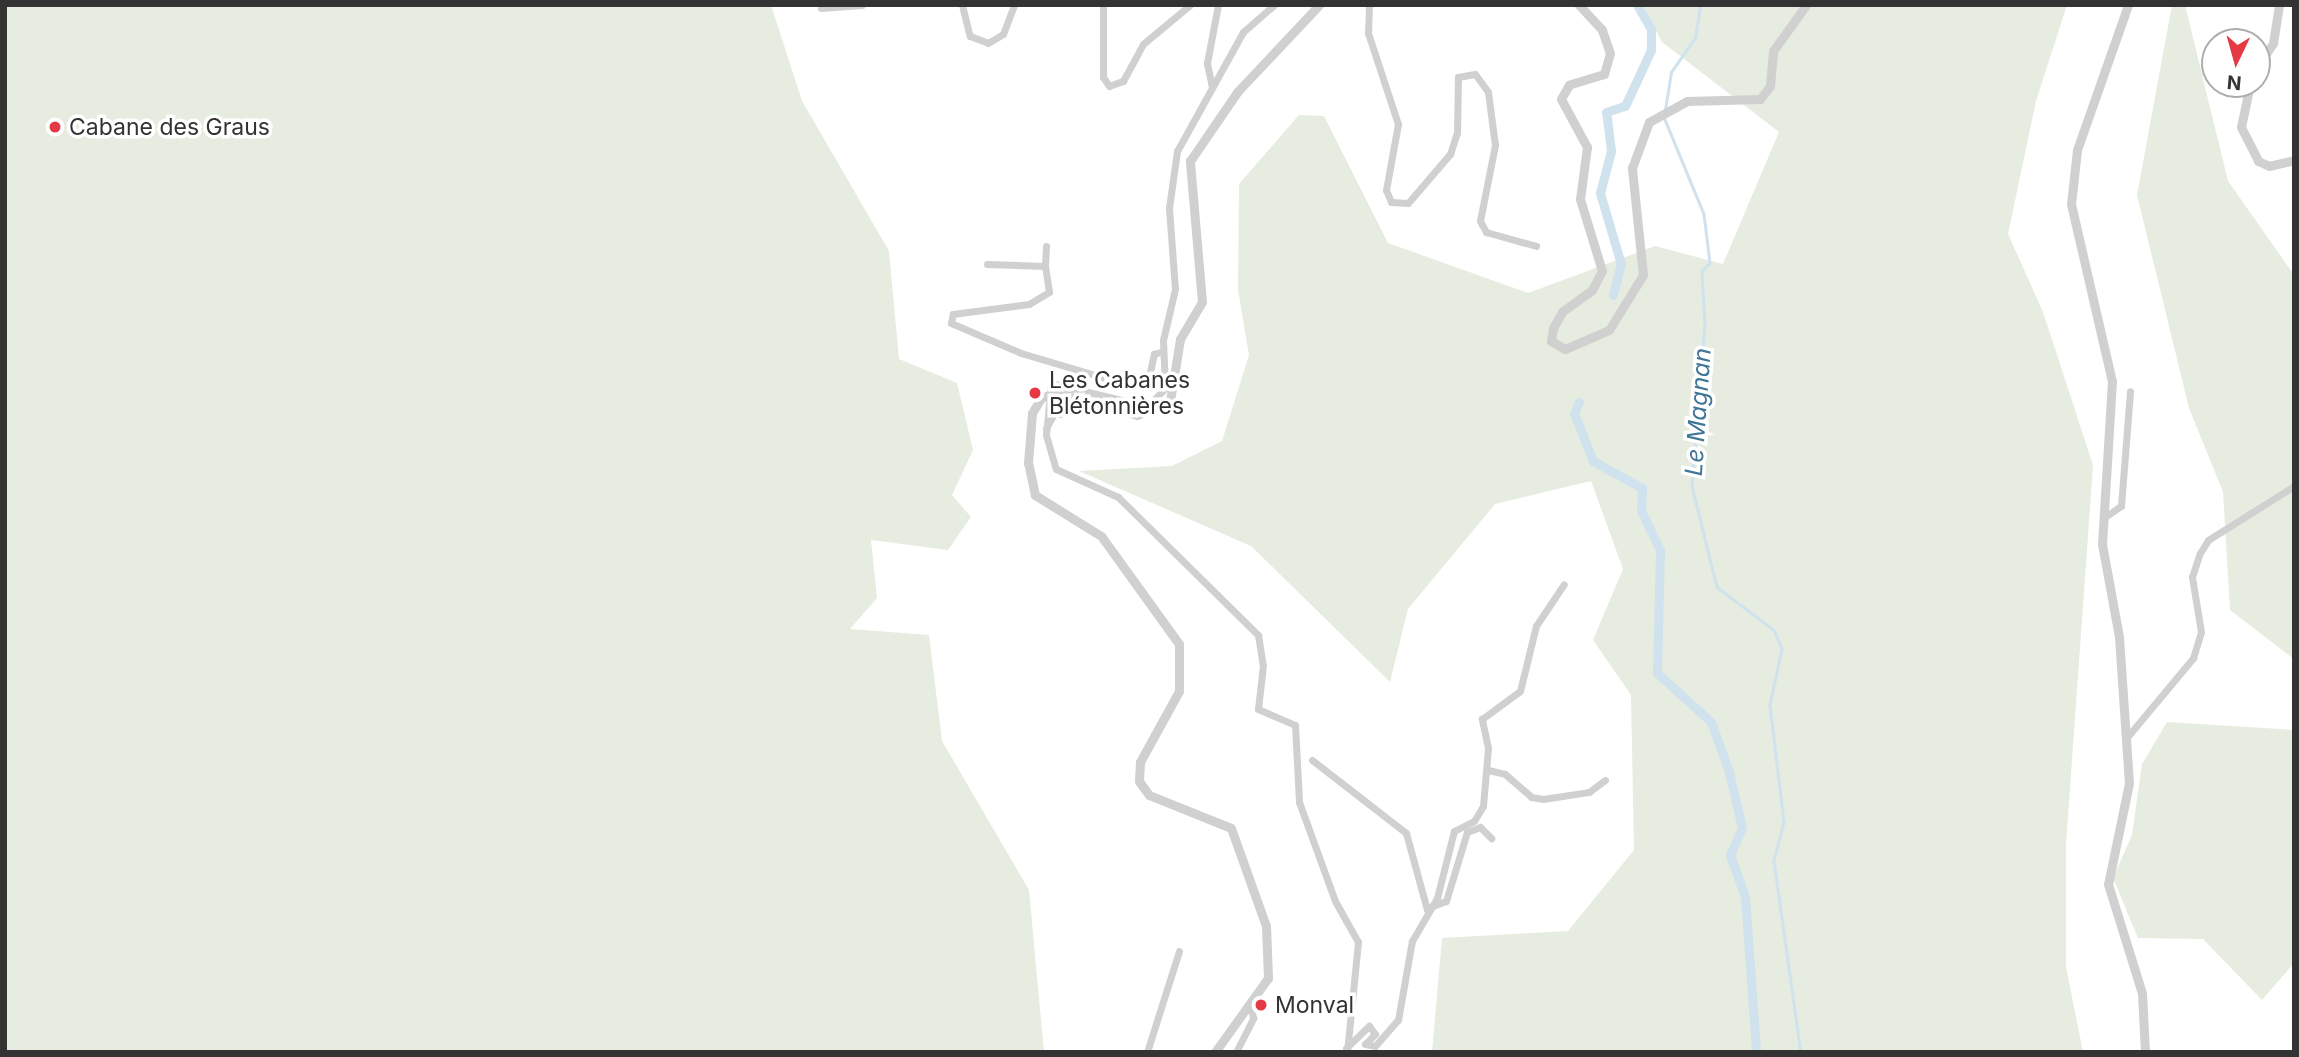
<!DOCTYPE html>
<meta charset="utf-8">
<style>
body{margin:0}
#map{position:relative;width:2299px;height:1057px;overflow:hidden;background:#fff;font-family:Inter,sans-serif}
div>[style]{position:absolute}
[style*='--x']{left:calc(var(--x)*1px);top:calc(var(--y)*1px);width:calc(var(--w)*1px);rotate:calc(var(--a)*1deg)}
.green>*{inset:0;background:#e6ecdf}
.stream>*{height:2.5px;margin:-1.25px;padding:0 1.25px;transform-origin:1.25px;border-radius:1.25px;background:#cfe2ee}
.canal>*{height:9px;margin:-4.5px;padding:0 4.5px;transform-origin:4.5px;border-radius:4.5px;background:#cfe2ee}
.minor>*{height:7px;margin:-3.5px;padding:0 3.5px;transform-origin:3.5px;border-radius:3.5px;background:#d0d0d0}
.tertiary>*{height:9px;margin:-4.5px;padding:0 4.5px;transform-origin:4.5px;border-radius:4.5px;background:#d0d0d0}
.dots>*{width:19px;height:19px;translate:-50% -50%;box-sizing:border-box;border:4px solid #fff;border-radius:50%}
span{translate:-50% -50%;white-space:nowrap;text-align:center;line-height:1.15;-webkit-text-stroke:7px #fff;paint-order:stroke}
.poi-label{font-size:23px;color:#333}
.left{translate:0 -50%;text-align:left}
.water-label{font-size:24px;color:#3f7597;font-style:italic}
.frame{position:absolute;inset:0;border:7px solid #333;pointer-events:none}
.north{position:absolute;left:2201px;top:28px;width:70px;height:70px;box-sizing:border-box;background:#fff;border:2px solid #adadad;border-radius:50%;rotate:185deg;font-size:19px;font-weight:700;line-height:28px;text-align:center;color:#333}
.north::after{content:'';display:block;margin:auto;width:24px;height:32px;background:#e63946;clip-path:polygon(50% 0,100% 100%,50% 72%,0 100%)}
</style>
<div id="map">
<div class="green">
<i style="clip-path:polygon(5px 5px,771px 5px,802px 101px,889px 251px,899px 359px,957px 383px,973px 450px,952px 495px,971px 517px,948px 550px,871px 540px,877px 598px,850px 629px,929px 635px,942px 741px,1029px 890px,1044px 1052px,5px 1052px)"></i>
<i style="clip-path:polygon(1643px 5px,2067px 5px,2036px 101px,2008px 234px,2043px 312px,2093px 465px,2066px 844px,2066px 967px,2083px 1052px,1432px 1052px,1442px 938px,1568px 931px,1634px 850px,1631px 695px,1593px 640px,1623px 569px,1591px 481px,1495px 504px,1408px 609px,1390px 682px,1251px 546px,1079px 471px,1172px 466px,1222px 441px,1249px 355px,1238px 290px,1239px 184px,1299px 115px,1324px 116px,1388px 243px,1528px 293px,1655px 246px,1723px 264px,1779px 132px,1662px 42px)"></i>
<i style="clip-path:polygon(2172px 5px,2185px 5px,2228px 181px,2294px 275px,2294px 659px,2230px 610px,2223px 492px,2189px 408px,2137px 195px)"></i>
<i style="clip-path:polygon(2167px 722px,2294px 730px,2294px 963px,2262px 1000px,2203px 939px,2138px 938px,2113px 878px,2132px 835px,2142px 764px)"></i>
</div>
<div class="stream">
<i style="--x:1665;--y:110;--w:38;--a:-81"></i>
<i style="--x:1671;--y:72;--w:42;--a:-54.8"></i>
<i style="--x:1695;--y:38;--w:33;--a:-81"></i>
<i style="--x:1664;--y:117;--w:105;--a:67.6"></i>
<i style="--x:1704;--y:214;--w:49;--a:83"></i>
<i style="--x:1710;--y:263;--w:11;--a:135"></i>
<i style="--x:1702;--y:271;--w:53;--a:86.8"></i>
<i style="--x:1705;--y:324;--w:163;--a:94.6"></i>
<i style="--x:1692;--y:486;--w:104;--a:76.1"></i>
<i style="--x:1717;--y:587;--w:71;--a:37"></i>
<i style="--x:1774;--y:630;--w:21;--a:67"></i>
<i style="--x:1782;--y:649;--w:57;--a:102.1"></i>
<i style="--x:1770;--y:705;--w:118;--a:83.2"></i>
<i style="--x:1784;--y:822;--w:40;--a:104.4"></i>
<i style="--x:1774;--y:861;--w:193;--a:82"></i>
</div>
<div class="canal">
<i style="--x:1613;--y:295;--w:32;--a:-76"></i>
<i style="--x:1621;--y:264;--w:74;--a:-106.5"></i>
<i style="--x:1600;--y:193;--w:43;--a:-75.3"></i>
<i style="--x:1611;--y:151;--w:39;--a:-97"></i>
<i style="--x:1606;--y:112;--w:20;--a:-18"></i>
<i style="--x:1625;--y:106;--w:62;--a:-65.1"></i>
<i style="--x:1651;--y:50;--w:21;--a:-90"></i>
<i style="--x:1651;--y:29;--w:28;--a:-120"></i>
<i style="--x:1579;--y:402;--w:12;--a:114"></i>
<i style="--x:1574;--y:413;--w:52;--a:68.4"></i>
<i style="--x:1593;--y:461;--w:56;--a:28.9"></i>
<i style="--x:1642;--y:488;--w:23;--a:92"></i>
<i style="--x:1641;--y:511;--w:43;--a:64"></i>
<i style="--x:1660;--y:550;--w:123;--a:91.4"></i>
<i style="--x:1657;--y:673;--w:73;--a:42.2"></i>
<i style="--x:1711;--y:722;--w:53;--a:70.2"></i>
<i style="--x:1729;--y:772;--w:57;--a:76.9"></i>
<i style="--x:1742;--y:828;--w:30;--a:114"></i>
<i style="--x:1730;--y:855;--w:45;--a:70.3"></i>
<i style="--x:1745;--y:897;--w:155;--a:85.9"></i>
</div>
<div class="minor">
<i style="--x:962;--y:5;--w:32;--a:76"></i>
<i style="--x:970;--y:36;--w:19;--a:21"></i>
<i style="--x:988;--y:43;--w:17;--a:-31"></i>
<i style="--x:1003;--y:34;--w:31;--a:-69"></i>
<i style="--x:1103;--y:5;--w:72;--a:90"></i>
<i style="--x:1103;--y:77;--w:11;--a:56"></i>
<i style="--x:1109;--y:86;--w:15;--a:-20"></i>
<i style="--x:1123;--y:81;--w:42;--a:-61.6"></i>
<i style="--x:1143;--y:44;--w:61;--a:-39.7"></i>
<i style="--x:1274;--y:5;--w:41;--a:138.9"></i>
<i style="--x:1243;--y:32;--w:136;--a:119"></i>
<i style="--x:1177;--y:151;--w:58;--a:98"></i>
<i style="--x:1169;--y:208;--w:81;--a:85.8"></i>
<i style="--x:1175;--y:289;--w:52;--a:103.2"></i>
<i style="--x:1163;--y:340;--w:48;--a:87.6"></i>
<i style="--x:1165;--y:388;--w:19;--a:133"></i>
<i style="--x:1152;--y:402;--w:14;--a:172"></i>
<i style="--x:1138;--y:404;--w:89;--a:-166.4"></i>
<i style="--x:1051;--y:383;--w:52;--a:95.5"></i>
<i style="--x:1046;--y:435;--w:35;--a:74"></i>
<i style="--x:1056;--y:469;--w:68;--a:24.3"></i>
<i style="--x:1118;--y:497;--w:197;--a:44.6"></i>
<i style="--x:1258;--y:635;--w:30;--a:81"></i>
<i style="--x:1263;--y:665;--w:44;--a:96.5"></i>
<i style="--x:1258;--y:709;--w:40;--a:23.4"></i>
<i style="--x:1295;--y:725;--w:77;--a:87"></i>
<i style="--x:1299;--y:802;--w:105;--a:70"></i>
<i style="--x:1335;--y:901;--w:47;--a:60.7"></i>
<i style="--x:1358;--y:942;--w:111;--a:95.7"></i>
<i style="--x:1369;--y:5;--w:28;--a:92"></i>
<i style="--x:1368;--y:33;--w:96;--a:71.8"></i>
<i style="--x:1398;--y:124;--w:67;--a:100.3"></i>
<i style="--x:1386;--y:190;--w:13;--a:67"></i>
<i style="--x:1391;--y:202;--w:17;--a:3"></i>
<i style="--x:1408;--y:203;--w:65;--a:-49.4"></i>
<i style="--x:1450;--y:154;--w:22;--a:-72"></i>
<i style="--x:1457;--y:133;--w:56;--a:-89"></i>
<i style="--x:1458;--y:77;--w:17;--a:-10"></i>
<i style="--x:1475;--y:74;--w:22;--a:54"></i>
<i style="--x:1488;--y:92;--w:53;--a:82.5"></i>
<i style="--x:1495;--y:145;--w:77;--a:101.2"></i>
<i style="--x:1480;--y:221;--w:13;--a:61"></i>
<i style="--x:1486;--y:232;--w:52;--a:15.6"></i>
<i style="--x:821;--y:8;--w:41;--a:-4.2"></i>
<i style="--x:1212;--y:87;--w:25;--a:-102"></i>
<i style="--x:1207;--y:63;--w:59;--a:-79.3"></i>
<i style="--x:987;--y:264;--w:58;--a:2"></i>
<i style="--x:1045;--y:266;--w:26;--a:81"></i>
<i style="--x:1049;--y:292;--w:23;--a:149"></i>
<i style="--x:1029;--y:304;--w:77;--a:172.5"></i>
<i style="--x:953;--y:314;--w:9;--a:103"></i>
<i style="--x:951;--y:323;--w:76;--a:23.2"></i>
<i style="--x:1021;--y:353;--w:109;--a:16.6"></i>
<i style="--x:1125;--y:384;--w:25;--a:-16"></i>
<i style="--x:1149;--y:377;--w:24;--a:-78"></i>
<i style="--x:1154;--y:354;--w:9;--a:-18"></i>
<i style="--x:1045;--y:266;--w:20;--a:-87"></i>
<i style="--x:1060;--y:414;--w:26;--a:-39"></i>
<i style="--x:1046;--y:428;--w:39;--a:-61"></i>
<i style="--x:2105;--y:517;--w:19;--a:-35"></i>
<i style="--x:2121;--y:506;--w:115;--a:-85.5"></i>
<i style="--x:2128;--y:736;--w:102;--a:-50.2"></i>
<i style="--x:2193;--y:658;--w:27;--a:-73"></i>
<i style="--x:2201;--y:632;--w:56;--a:-99.3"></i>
<i style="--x:2192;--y:577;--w:25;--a:-72"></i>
<i style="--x:2200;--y:553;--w:15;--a:-58"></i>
<i style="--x:2208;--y:540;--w:102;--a:-32.1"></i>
<i style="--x:1312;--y:760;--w:119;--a:37.8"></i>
<i style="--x:1406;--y:833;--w:80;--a:74.7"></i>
<i style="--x:1488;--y:770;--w:17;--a:13"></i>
<i style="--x:1505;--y:774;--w:35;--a:41"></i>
<i style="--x:1531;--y:797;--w:12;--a:9"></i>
<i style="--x:1543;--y:799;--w:47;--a:-8.7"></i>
<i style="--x:1589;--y:792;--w:20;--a:-37"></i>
<i style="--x:1430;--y:907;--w:17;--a:-21"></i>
<i style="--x:1446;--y:901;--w:72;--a:-73.1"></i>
<i style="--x:1467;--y:832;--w:14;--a:-21"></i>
<i style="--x:1480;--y:827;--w:16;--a:45"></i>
<i style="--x:1346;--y:1048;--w:32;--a:-44"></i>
<i style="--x:1369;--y:1026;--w:10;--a:53"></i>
<i style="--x:1375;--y:1034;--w:14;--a:135"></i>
<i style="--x:1365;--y:1044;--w:10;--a:11"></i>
<i style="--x:1375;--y:1046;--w:35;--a:-49"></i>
<i style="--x:1398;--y:1020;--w:80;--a:-80"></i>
<i style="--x:1412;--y:941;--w:50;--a:-59.8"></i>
<i style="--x:1437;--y:898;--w:69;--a:-75.8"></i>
<i style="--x:1454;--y:831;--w:22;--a:-27"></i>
<i style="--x:1474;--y:821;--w:17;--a:-59"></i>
<i style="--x:1483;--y:806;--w:58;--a:-85.1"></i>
<i style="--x:1488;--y:748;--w:30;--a:-102"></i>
<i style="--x:1482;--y:719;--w:47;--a:-36.4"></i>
<i style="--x:1520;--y:691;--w:67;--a:-76.2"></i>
<i style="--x:1536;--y:626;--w:50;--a:-56.3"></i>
<i style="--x:1147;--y:1052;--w:106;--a:-72.4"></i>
<i style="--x:1236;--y:1052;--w:38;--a:-63"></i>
<i style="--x:1253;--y:1018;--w:10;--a:-101"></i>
</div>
<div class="tertiary">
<i style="--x:1579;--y:5;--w:34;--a:47"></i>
<i style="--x:1602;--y:30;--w:24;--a:71"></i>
<i style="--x:1610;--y:53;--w:22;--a:106"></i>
<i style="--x:1604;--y:74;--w:37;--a:163"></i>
<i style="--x:1569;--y:85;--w:16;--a:120"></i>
<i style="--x:1561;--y:99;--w:55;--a:61.6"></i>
<i style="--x:1587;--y:147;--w:52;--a:97.7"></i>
<i style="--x:1580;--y:199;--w:75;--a:73"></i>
<i style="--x:1602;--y:271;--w:21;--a:118"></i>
<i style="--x:1592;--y:290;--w:37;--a:144"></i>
<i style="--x:1562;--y:312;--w:18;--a:119"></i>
<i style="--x:1553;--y:328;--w:13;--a:99"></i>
<i style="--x:1551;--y:341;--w:16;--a:30"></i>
<i style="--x:1565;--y:349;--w:48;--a:-23.4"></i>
<i style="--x:1609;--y:330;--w:65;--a:-58.3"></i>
<i style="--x:1643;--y:275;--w:108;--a:-95.9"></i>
<i style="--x:1632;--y:168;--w:49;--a:-69.7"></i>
<i style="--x:1649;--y:122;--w:43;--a:-28.9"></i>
<i style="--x:1687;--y:101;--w:73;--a:-1.6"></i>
<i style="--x:1760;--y:99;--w:16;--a:-52"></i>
<i style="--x:1770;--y:86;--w:35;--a:-85"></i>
<i style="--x:1773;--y:51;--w:57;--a:-54.3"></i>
<i style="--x:2128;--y:5;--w:154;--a:109.4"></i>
<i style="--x:2077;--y:150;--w:54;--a:96.3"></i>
<i style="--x:2071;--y:204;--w:182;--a:77"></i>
<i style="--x:2112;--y:381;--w:163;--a:93.5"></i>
<i style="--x:2102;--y:544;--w:95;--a:79.6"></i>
<i style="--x:2119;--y:637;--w:146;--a:86.1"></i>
<i style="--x:2129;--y:783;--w:103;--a:101.7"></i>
<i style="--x:2108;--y:884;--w:114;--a:72.7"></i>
<i style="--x:2142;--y:993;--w:59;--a:87.1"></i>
<i style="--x:2257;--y:67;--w:29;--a:-56"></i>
<i style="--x:2273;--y:43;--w:38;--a:-81"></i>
<i style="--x:2250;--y:84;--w:44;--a:101.8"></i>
<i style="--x:2241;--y:127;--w:38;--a:63"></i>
<i style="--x:2258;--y:161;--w:12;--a:24"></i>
<i style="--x:2269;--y:166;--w:26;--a:-13"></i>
<i style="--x:1215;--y:1052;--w:91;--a:-54.4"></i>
<i style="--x:1268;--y:978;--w:52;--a:-92.2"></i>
<i style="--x:1266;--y:926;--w:104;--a:-109.7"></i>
<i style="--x:1231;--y:828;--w:88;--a:-158.1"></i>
<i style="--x:1149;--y:795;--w:17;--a:-126"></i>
<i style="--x:1139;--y:781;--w:19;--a:-87"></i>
<i style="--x:1140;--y:762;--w:81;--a:-61.2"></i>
<i style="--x:1179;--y:691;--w:47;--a:-90"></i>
<i style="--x:1179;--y:644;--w:133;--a:-125.8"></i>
<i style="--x:1101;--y:536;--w:78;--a:-148.2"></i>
<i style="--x:1035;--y:495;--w:33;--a:-102"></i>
<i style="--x:1028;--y:463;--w:50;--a:-85.4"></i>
<i style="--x:1032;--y:413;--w:17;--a:-59"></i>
<i style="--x:1041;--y:398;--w:17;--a:-21"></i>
<i style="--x:1057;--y:392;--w:83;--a:16"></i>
<i style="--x:1137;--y:415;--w:36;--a:-23"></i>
<i style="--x:1170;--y:401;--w:63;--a:-80.8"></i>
<i style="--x:1180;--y:339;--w:43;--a:-59.3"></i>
<i style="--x:1202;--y:302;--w:142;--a:-94.9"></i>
<i style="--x:1190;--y:161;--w:85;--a:-55.6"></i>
<i style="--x:1238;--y:91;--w:118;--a:-46.7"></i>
</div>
<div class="dots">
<i style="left:55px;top:127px;background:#e63946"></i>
<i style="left:1035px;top:393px;background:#e63946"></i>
<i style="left:1261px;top:1005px;background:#e63946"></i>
</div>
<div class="poi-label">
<span class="left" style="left:69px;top:127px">Cabane des Graus</span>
<span class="left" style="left:1049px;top:393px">Les Cabanes<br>Blétonnières</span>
<span class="left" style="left:1275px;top:1005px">Monval</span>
</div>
<div class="water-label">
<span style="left:1698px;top:412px;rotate:-86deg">Le Magnan</span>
</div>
<div class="frame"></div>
<div class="north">N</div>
</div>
